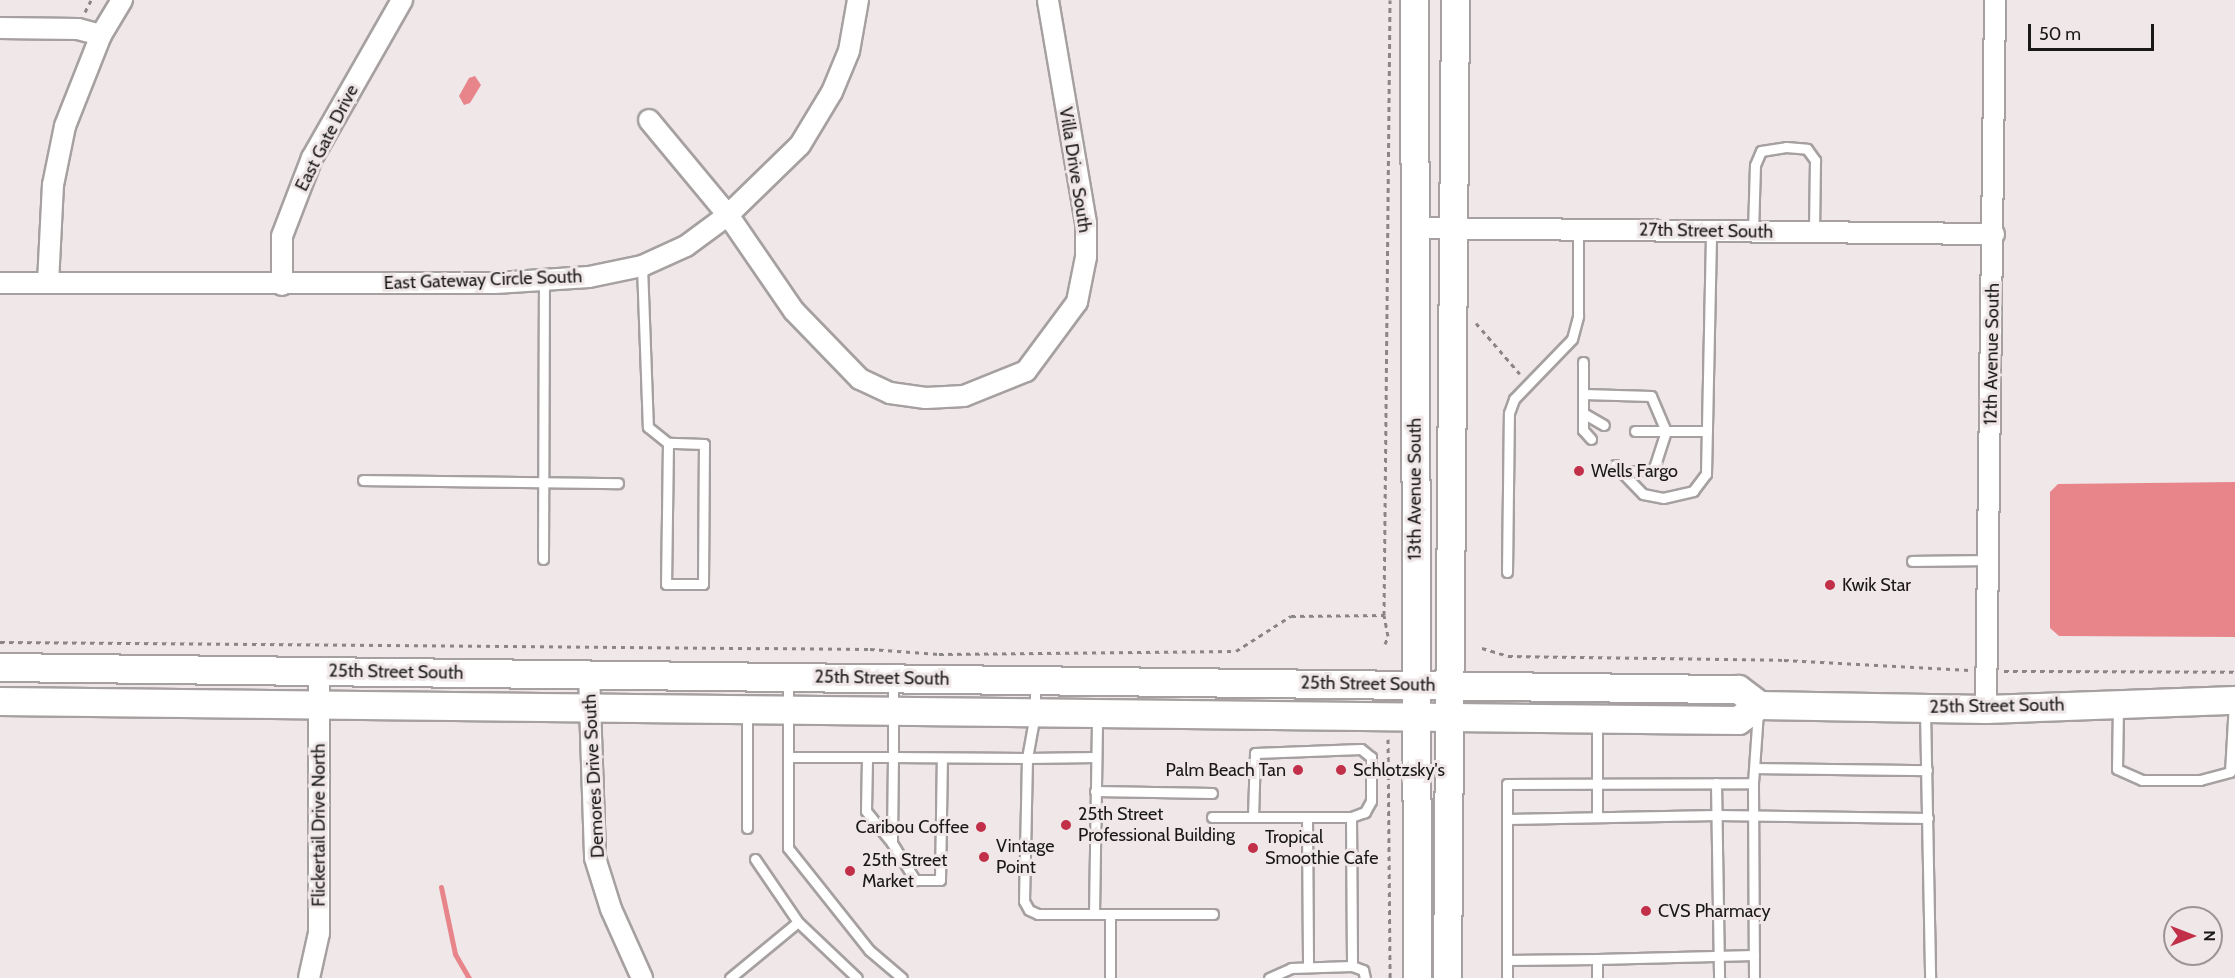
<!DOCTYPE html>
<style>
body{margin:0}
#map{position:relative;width:2235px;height:978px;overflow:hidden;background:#f0e8e8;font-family:Cabin,sans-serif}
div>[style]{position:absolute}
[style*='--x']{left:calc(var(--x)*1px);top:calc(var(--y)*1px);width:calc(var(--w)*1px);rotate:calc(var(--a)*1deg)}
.water>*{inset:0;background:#e7858b}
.stream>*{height:5px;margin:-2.5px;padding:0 2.5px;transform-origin:2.5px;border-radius:2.5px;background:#e7858b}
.path>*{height:3px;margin-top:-1.5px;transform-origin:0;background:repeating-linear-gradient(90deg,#8b8686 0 4.5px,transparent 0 9px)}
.roads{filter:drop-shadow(2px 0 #a6a0a0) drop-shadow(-2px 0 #a6a0a0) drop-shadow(0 2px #a6a0a0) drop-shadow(0 -2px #a6a0a0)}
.service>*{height:9px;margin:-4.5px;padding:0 4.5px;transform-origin:4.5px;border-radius:4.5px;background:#fff}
.minor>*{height:20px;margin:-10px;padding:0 10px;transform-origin:10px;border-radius:10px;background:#fff}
.secondary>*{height:27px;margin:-13.5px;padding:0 13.5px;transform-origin:13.5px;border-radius:13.5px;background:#fff}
.dots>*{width:16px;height:16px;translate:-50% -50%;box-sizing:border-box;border:3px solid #f0e8e8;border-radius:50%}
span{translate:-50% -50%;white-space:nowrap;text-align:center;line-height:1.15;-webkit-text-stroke:6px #f0e8e8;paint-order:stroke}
.street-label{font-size:18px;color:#1a1818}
.poi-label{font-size:18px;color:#1a1818}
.left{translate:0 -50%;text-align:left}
.right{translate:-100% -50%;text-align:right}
.north{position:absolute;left:2163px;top:906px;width:60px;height:60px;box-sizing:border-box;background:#f0e8e8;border:2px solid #9a9595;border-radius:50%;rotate:90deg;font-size:16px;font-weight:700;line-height:24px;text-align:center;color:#1a1818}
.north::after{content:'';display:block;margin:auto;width:21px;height:27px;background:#c13048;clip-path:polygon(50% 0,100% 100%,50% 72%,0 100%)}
.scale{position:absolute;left:2028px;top:24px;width:126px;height:27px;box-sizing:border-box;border:3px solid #1a1818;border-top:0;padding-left:8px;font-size:18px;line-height:21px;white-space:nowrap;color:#1a1818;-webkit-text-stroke:4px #f0e8e8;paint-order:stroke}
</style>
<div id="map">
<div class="water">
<i style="clip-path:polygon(475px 76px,481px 85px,470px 103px,464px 105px,459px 96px,469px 78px)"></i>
<i style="clip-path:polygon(2235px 482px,2235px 637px,2059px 636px,2050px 628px,2050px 492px,2058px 484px)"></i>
</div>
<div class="stream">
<i style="--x:441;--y:887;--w:68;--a:78.2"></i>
<i style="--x:455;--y:954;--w:28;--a:60"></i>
</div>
<div class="path">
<i style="--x:85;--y:12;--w:13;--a:-63"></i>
<i style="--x:1476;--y:323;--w:67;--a:49.2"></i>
<i style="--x:0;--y:642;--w:870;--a:0.46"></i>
<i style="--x:870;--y:649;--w:69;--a:4.1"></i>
<i style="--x:939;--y:654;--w:297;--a:-0.6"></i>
<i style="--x:1236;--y:651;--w:65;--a:-32.5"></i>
<i style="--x:1291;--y:616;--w:93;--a:-0.6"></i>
<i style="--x:1385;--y:644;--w:9;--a:-69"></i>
<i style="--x:1388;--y:636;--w:21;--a:-101"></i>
<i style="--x:1384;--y:615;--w:615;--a:-89.44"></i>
<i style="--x:1482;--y:648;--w:27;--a:17"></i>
<i style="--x:1508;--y:656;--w:276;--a:0.8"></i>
<i style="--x:1784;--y:660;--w:186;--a:3.1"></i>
<i style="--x:2004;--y:671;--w:231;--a:0.2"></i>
<i style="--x:1388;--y:739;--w:239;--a:89.5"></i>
</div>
<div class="roads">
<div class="service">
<i style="--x:1753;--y:232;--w:67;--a:-88.3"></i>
<i style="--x:1755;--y:165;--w:15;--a:-67"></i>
<i style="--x:1761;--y:151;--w:25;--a:-9"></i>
<i style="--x:1786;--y:147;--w:21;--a:5"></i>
<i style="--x:1807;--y:149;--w:14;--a:54"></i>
<i style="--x:1815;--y:160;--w:72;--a:90.8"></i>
<i style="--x:642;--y:266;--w:161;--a:87.9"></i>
<i style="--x:648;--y:427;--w:26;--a:39"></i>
<i style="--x:668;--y:443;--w:141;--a:90.8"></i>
<i style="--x:666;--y:584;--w:37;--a:0"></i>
<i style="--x:703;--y:584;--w:140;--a:-89.6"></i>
<i style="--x:704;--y:444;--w:36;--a:-178"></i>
<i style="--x:1583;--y:362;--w:68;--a:90"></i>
<i style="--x:1583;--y:430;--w:12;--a:48"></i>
<i style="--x:1583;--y:394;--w:68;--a:1.7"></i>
<i style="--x:1651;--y:396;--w:38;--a:67"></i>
<i style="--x:1666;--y:431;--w:41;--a:0"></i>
<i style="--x:1583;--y:413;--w:24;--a:30"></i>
<i style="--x:1615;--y:465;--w:40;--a:46"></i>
<i style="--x:1643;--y:494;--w:20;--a:11"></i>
<i style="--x:1663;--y:498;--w:31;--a:-13"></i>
<i style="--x:1693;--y:491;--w:21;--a:-53"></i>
<i style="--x:1706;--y:474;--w:243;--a:-88.8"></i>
<i style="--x:1623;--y:473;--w:31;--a:-9"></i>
<i style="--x:1654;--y:468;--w:39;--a:-72"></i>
<i style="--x:1666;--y:431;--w:31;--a:180"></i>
<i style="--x:363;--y:480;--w:255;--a:0.7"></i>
<i style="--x:543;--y:559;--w:279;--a:-89.8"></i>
<i style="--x:1912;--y:561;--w:75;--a:-0.8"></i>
<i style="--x:1507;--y:572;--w:159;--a:-89.3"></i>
<i style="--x:1509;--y:413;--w:15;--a:-70"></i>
<i style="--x:1514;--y:399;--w:83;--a:-46"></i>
<i style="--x:1572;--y:339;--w:24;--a:-75"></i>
<i style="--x:1578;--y:316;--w:86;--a:-90"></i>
<i style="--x:788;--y:679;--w:169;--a:90"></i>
<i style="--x:788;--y:848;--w:130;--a:51.5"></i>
<i style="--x:869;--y:950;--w:43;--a:40.3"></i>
<i style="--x:893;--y:680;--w:77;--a:90"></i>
<i style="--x:893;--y:757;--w:134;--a:0.4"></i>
<i style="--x:1027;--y:758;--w:45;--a:-79.7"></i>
<i style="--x:1035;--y:714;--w:30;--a:-90"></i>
<i style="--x:2118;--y:706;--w:63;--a:90.9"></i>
<i style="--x:2117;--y:769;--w:27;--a:24"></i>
<i style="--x:2142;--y:780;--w:58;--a:0"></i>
<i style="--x:2200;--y:780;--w:31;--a:-15"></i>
<i style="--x:2230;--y:772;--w:70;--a:-86.7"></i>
<i style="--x:1925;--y:710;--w:268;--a:88.9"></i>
<i style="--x:747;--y:713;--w:115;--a:90"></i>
<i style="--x:1597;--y:721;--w:96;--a:90"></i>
<i style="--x:788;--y:757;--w:79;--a:0"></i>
<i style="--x:1096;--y:757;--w:69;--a:179.2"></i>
<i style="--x:1027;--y:758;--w:143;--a:91.2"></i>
<i style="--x:1024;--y:901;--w:10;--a:61"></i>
<i style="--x:1029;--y:910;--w:10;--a:24"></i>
<i style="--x:1038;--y:914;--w:175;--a:0"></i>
<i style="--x:1755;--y:768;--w:172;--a:0.7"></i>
<i style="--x:1716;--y:783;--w:195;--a:89.1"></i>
<i style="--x:1095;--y:791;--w:117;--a:1"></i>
<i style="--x:1212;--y:817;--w:139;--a:0"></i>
<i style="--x:1351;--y:817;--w:149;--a:89.6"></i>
<i style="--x:1253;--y:817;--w:64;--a:-88.2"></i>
<i style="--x:1255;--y:753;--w:106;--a:-2.2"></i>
<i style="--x:1361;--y:749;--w:13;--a:39"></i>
<i style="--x:1371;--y:757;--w:44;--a:90"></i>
<i style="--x:1371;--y:801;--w:13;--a:119"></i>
<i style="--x:1365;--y:812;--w:15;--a:160"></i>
<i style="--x:1307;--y:817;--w:150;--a:89.6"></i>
<i style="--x:1507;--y:819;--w:210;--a:-1.1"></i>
<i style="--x:1717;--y:815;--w:211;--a:0.8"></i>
<i style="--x:892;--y:843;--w:41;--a:-129.1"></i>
<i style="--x:866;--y:811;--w:54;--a:-88.9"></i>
<i style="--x:867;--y:757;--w:26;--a:0"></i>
<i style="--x:893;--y:757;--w:86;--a:90.7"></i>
<i style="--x:892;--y:843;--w:44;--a:58.1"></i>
<i style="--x:915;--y:880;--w:25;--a:0"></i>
<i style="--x:940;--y:880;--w:122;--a:-89.1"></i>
<i style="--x:755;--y:859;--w:76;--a:55.7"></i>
<i style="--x:1094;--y:914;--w:199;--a:-89.1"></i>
<i style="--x:1597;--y:959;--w:157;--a:-1.5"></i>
<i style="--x:1507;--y:960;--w:90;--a:-0.6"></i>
<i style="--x:1597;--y:959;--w:19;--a:90"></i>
<i style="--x:730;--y:978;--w:88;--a:-39.5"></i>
<i style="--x:798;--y:922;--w:81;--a:43.5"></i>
<i style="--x:1110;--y:978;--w:64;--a:-90"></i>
<i style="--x:1269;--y:978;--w:24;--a:-24"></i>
<i style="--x:1291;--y:968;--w:61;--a:-1.9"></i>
<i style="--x:1352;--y:966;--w:12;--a:20"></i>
<i style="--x:1363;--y:970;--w:8;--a:76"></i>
<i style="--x:1507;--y:978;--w:194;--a:-90"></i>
<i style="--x:1507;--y:784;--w:246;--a:-0.2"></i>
<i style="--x:1754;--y:978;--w:195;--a:-90.3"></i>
<i style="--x:1753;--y:783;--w:72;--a:-86"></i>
</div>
<div class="minor">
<i style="--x:0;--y:28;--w:78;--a:0.7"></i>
<i style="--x:78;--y:29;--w:24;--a:15"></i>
<i style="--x:649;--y:120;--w:124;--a:50.3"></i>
<i style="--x:728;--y:215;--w:116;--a:55.5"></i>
<i style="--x:794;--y:311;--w:95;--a:45.9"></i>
<i style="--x:860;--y:379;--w:33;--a:25"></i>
<i style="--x:890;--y:393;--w:36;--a:8"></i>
<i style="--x:926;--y:398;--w:38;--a:-3"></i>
<i style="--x:964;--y:396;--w:67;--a:-22"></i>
<i style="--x:1026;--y:371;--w:86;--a:-53.5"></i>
<i style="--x:1077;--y:302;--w:46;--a:-78.7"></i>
<i style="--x:1086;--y:257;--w:34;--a:-90"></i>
<i style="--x:1086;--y:223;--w:226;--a:-99.7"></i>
<i style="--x:1417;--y:228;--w:577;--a:0.6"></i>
<i style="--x:0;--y:283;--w:495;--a:0"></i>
<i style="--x:495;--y:283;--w:94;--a:-3.7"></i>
<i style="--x:589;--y:277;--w:54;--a:-11.7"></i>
<i style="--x:642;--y:266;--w:48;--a:-24.4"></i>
<i style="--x:686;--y:246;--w:52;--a:-36.4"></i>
<i style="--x:728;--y:215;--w:100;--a:-44.2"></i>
<i style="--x:800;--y:145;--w:62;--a:-58.9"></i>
<i style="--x:832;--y:92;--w:44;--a:-67.5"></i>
<i style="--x:849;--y:51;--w:52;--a:-80"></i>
<i style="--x:48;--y:283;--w:98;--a:-87.1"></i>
<i style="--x:53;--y:185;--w:60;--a:-78.5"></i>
<i style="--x:65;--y:126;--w:98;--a:-68.4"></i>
<i style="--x:101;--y:35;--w:41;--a:-59"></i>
<i style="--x:282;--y:285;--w:49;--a:-90"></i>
<i style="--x:282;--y:236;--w:84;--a:-69"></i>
<i style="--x:312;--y:158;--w:182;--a:-60.3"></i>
<i style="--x:589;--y:674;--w:184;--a:88.1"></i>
<i style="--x:595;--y:858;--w:53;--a:72.6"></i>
<i style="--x:611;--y:909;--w:76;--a:65.8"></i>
<i style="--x:1986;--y:709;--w:709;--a:-89.27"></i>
<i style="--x:309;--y:978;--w:46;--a:-77.5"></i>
<i style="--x:319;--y:933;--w:262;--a:-90"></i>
</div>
<div class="secondary">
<i style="--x:1414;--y:0;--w:978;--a:89.82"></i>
<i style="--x:0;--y:667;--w:1738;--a:0.73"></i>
<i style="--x:1738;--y:689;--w:26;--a:37"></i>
<i style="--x:0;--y:701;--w:1738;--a:0.63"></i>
<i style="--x:1738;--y:720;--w:26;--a:-36"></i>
<i style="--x:1759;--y:705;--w:227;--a:1"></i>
<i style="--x:1986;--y:709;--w:249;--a:-2.1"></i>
<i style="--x:1447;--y:978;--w:978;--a:-89.53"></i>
</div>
</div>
<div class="dots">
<i style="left:1579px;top:471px;background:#c13048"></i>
<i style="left:1830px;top:585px;background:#c13048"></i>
<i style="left:1298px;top:770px;background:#c13048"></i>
<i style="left:1341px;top:770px;background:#c13048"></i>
<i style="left:1066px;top:825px;background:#c13048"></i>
<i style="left:981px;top:827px;background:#c13048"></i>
<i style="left:1253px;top:848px;background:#c13048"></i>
<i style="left:984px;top:857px;background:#c13048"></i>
<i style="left:850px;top:871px;background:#c13048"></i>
<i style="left:1646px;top:911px;background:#c13048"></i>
</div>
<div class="street-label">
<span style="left:327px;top:138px;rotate:-63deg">East Gate Drive</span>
<span style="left:1075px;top:170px;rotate:81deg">Villa Drive South</span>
<span style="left:1706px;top:231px;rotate:1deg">27th Street South</span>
<span style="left:483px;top:280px;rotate:-2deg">East Gateway Circle South</span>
<span style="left:1992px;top:354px;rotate:-89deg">12th Avenue South</span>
<span style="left:1415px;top:489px;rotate:-90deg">13th Avenue South</span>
<span style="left:396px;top:672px;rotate:1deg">25th Street South</span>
<span style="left:882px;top:678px;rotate:1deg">25th Street South</span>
<span style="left:1368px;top:684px;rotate:1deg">25th Street South</span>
<span style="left:1997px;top:706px;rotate:-1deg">25th Street South</span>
<span style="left:594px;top:776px;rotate:-93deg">Demores Drive South</span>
<span style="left:319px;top:825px;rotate:-90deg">Flickertail Drive North</span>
</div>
<div class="poi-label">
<span class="left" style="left:1591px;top:471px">Wells Fargo</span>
<span class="left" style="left:1842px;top:585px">Kwik Star</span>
<span class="right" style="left:1286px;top:770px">Palm Beach Tan</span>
<span class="left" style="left:1353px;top:770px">Schlotzsky's</span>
<span class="left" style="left:1078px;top:825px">25th Street<br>Professional Building</span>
<span class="right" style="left:969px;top:827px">Caribou Coffee</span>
<span class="left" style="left:1265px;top:848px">Tropical<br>Smoothie Cafe</span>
<span class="left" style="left:996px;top:857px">Vintage<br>Point</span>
<span class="left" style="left:862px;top:871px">25th Street<br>Market</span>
<span class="left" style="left:1658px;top:911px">CVS Pharmacy</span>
</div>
<div class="north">N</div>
<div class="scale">50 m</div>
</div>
